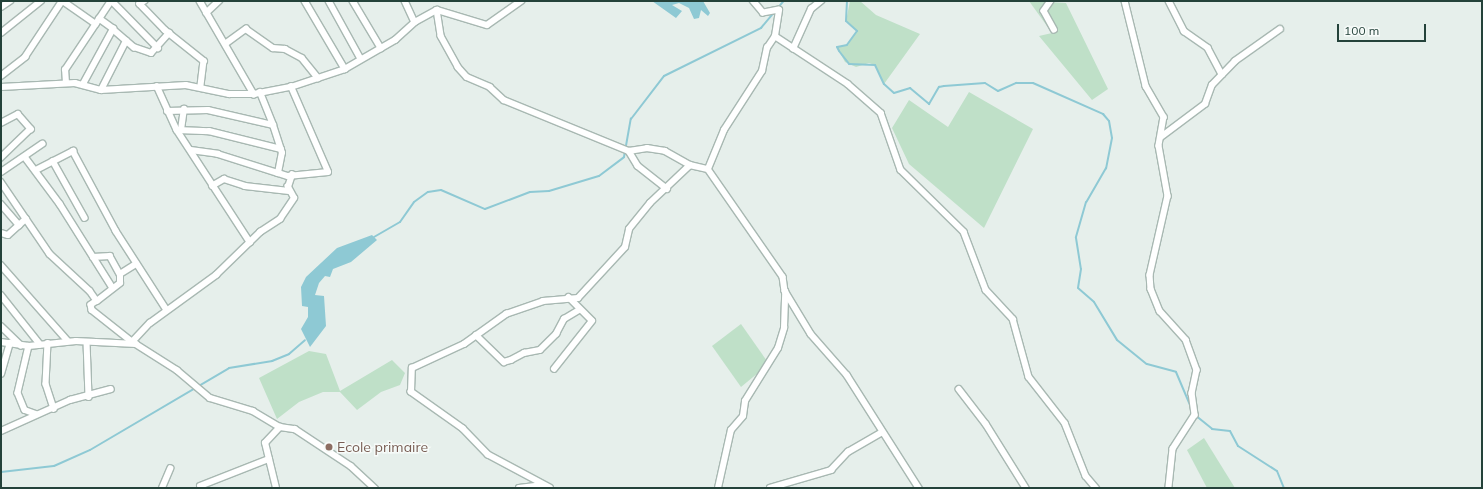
<!DOCTYPE html>
<style>
body{margin:0}
#map{position:relative;width:1483px;height:489px;overflow:hidden;background:#e6efeb;font-family:Mulish,sans-serif}
div>[style]{position:absolute}
[style*='--x']{left:calc(var(--x)*1px);top:calc(var(--y)*1px);width:calc(var(--w)*1px);rotate:calc(var(--a)*1deg)}
.green>*{inset:0;background:#bfe0c8}
.water>*{inset:0;background:#8ec9d4}
.stream>*{height:2px;margin:-1px;padding:0 1px;transform-origin:1px;border-radius:1px;background:#8ec9d4}
.roads{filter:drop-shadow(1px 0 #a8b8b2) drop-shadow(-1px 0 #a8b8b2) drop-shadow(0 1px #a8b8b2) drop-shadow(0 -1px #a8b8b2)}
.minor>*{height:5.5px;margin:-2.75px;padding:0 2.75px;transform-origin:2.75px;border-radius:2.75px;background:#fff}
.dots>*{width:11px;height:11px;translate:-50% -50%;box-sizing:border-box;border:2px solid #f7fbf9;border-radius:50%}
span{translate:-50% -50%;white-space:nowrap;text-align:center;line-height:1.15;-webkit-text-stroke:3px #f7fbf9;paint-order:stroke}
.education-label{font-size:14px;color:#785e54}
.left{translate:0 -50%;text-align:left}
.frame{position:absolute;inset:0;border:2px solid #24423a;pointer-events:none}
.scale{position:absolute;left:1337px;top:24px;width:89px;height:18px;box-sizing:border-box;border:2px solid #24423a;border-top:0;padding-left:5px;font-size:12px;line-height:14px;white-space:nowrap;color:#24423a;-webkit-text-stroke:3px #f7fbf9;paint-order:stroke}
</style>
<div id="map">
<div class="green">
<i style="clip-path:polygon(850px 1px,860px 1px,876px 15px,920px 34px,884px 84px,875px 65px,869px 63px,856px 67px,845px 62px,839px 51px,837px 47px,847px 45px,857px 31px,846px 21px)"></i>
<i style="clip-path:polygon(1029px 1px,1066px 3px,1108px 89px,1092px 100px,1039px 36px,1052px 33px)"></i>
<i style="clip-path:polygon(969px 92px,1033px 129px,984px 228px,909px 164px,892px 128px,909px 100px,948px 127px)"></i>
<i style="clip-path:polygon(741px 324px,769px 364px,741px 387px,712px 346px)"></i>
<i style="clip-path:polygon(309px 351px,326px 354px,340px 391px,392px 360px,405px 373px,400px 385px,381px 392px,357px 410px,340px 392px,323px 392px,299px 402px,277px 419px,259px 378px)"></i>
<i style="clip-path:polygon(1204px 438px,1235px 488px,1207px 488px,1187px 450px)"></i>
</div>
<div class="water">
<i style="clip-path:polygon(652px 1px,703px 1px,710px 13px,708px 16px,701px 10px,699px 18px,694px 19px,689px 8px,679px 3px,672px 5px,682px 11px,676px 18px)"></i>
<i style="clip-path:polygon(372px 235px,377px 240px,351px 262px,333px 269px,330px 277px,325px 276px,319px 283px,315px 295px,324px 296px,326px 326px,310px 347px,301px 329px,308px 317px,308px 307px,302px 306px,301px 287px,306px 277px,337px 248px)"></i>
</div>
<div class="stream">
<i style="--x:847;--y:1;--w:20;--a:93"></i>
<i style="--x:846;--y:21;--w:15;--a:42"></i>
<i style="--x:857;--y:31;--w:17;--a:126"></i>
<i style="--x:847;--y:45;--w:10;--a:169"></i>
<i style="--x:837;--y:47;--w:4;--a:63"></i>
<i style="--x:839;--y:51;--w:16;--a:52"></i>
<i style="--x:849;--y:64;--w:26;--a:2"></i>
<i style="--x:875;--y:65;--w:21;--a:65"></i>
<i style="--x:884;--y:84;--w:13;--a:42"></i>
<i style="--x:894;--y:93;--w:17;--a:-17"></i>
<i style="--x:910;--y:88;--w:25;--a:40"></i>
<i style="--x:929;--y:104;--w:20;--a:-60"></i>
<i style="--x:939;--y:87;--w:5;--a:-11"></i>
<i style="--x:944;--y:86;--w:41;--a:-4.2"></i>
<i style="--x:985;--y:83;--w:15;--a:32"></i>
<i style="--x:998;--y:91;--w:20;--a:-24"></i>
<i style="--x:1016;--y:83;--w:17;--a:0"></i>
<i style="--x:1033;--y:83;--w:77;--a:23.9"></i>
<i style="--x:1103;--y:114;--w:9;--a:49"></i>
<i style="--x:1109;--y:121;--w:17;--a:80"></i>
<i style="--x:1112;--y:138;--w:31;--a:101"></i>
<i style="--x:1106;--y:168;--w:39;--a:120"></i>
<i style="--x:1086;--y:202;--w:37;--a:106"></i>
<i style="--x:1076;--y:238;--w:31;--a:81"></i>
<i style="--x:1081;--y:269;--w:19;--a:99"></i>
<i style="--x:1078;--y:288;--w:21;--a:41"></i>
<i style="--x:1094;--y:302;--w:44;--a:58.8"></i>
<i style="--x:1117;--y:340;--w:38;--a:39"></i>
<i style="--x:1147;--y:364;--w:30;--a:15"></i>
<i style="--x:1176;--y:372;--w:43;--a:67"></i>
<i style="--x:374;--y:237;--w:30;--a:-30"></i>
<i style="--x:400;--y:222;--w:24;--a:-55"></i>
<i style="--x:414;--y:202;--w:17;--a:-36"></i>
<i style="--x:428;--y:192;--w:13;--a:-9"></i>
<i style="--x:441;--y:190;--w:48;--a:23.4"></i>
<i style="--x:485;--y:209;--w:48;--a:-20.7"></i>
<i style="--x:530;--y:192;--w:19;--a:-3"></i>
<i style="--x:549;--y:191;--w:52;--a:-16.7"></i>
<i style="--x:599;--y:176;--w:31;--a:-37"></i>
<i style="--x:624;--y:157;--w:39;--a:-80"></i>
<i style="--x:631;--y:119;--w:54;--a:-52.5"></i>
<i style="--x:664;--y:76;--w:108;--a:-26.3"></i>
<i style="--x:761;--y:28;--w:35;--a:-50"></i>
<i style="--x:1195;--y:415;--w:22;--a:39"></i>
<i style="--x:1212;--y:429;--w:18;--a:6"></i>
<i style="--x:1230;--y:431;--w:17;--a:62"></i>
<i style="--x:1238;--y:446;--w:46;--a:32.7"></i>
<i style="--x:1277;--y:471;--w:18;--a:68"></i>
<i style="--x:1;--y:472;--w:53;--a:-6.5"></i>
<i style="--x:54;--y:466;--w:39;--a:-24"></i>
<i style="--x:90;--y:450;--w:161;--a:-30.5"></i>
<i style="--x:229;--y:368;--w:44;--a:-9.2"></i>
<i style="--x:272;--y:361;--w:18;--a:-22"></i>
<i style="--x:289;--y:354;--w:21;--a:-41"></i>
</div>
<div class="roads">
<div class="minor">
<i style="--x:63;--y:1;--w:40;--a:34.9"></i>
<i style="--x:112;--y:1;--w:66;--a:45.6"></i>
<i style="--x:145;--y:1;--w:6;--a:149"></i>
<i style="--x:140;--y:4;--w:36;--a:46"></i>
<i style="--x:165;--y:30;--w:50;--a:38.5"></i>
<i style="--x:204;--y:61;--w:26;--a:97"></i>
<i style="--x:200;--y:1;--w:108;--a:59.9"></i>
<i style="--x:305;--y:1;--w:79;--a:59.5"></i>
<i style="--x:329;--y:1;--w:66;--a:61.1"></i>
<i style="--x:353;--y:1;--w:55;--a:59.2"></i>
<i style="--x:405;--y:1;--w:23;--a:65"></i>
<i style="--x:1051;--y:1;--w:12;--a:125"></i>
<i style="--x:1044;--y:11;--w:21;--a:61"></i>
<i style="--x:1125;--y:1;--w:88;--a:76.1"></i>
<i style="--x:1146;--y:86;--w:36;--a:60"></i>
<i style="--x:1164;--y:117;--w:29;--a:100"></i>
<i style="--x:1159;--y:146;--w:51;--a:79.8"></i>
<i style="--x:1168;--y:196;--w:81;--a:102.8"></i>
<i style="--x:1150;--y:275;--w:14;--a:86"></i>
<i style="--x:1151;--y:289;--w:24;--a:68"></i>
<i style="--x:1160;--y:311;--w:39;--a:48"></i>
<i style="--x:1186;--y:340;--w:32;--a:70"></i>
<i style="--x:1197;--y:370;--w:24;--a:102"></i>
<i style="--x:1192;--y:393;--w:22;--a:82"></i>
<i style="--x:1195;--y:415;--w:40;--a:122.9"></i>
<i style="--x:1173;--y:449;--w:39;--a:96"></i>
<i style="--x:1169;--y:1;--w:34;--a:63"></i>
<i style="--x:1184;--y:31;--w:29;--a:35"></i>
<i style="--x:1208;--y:48;--w:30;--a:62"></i>
<i style="--x:1;--y:7;--w:11;--a:-34"></i>
<i style="--x:437;--y:10;--w:26;--a:81"></i>
<i style="--x:441;--y:36;--w:35;--a:61"></i>
<i style="--x:458;--y:67;--w:13;--a:48"></i>
<i style="--x:467;--y:77;--w:25;--a:23"></i>
<i style="--x:490;--y:87;--w:19;--a:43"></i>
<i style="--x:504;--y:100;--w:135;--a:22.2"></i>
<i style="--x:629;--y:151;--w:18;--a:-9"></i>
<i style="--x:647;--y:148;--w:18;--a:9"></i>
<i style="--x:665;--y:151;--w:29;--a:29"></i>
<i style="--x:690;--y:165;--w:18;--a:13"></i>
<i style="--x:708;--y:169;--w:131;--a:55.2"></i>
<i style="--x:783;--y:277;--w:14;--a:82"></i>
<i style="--x:785;--y:291;--w:50;--a:58.8"></i>
<i style="--x:811;--y:334;--w:55;--a:48.7"></i>
<i style="--x:847;--y:375;--w:134;--a:57.5"></i>
<i style="--x:206;--y:13;--w:18;--a:-43"></i>
<i style="--x:113;--y:29;--w:28;--a:41"></i>
<i style="--x:134;--y:47;--w:18;--a:19"></i>
<i style="--x:151;--y:53;--w:27;--a:-48"></i>
<i style="--x:1;--y:33;--w:51;--a:-38.7"></i>
<i style="--x:775;--y:36;--w:87;--a:33.3"></i>
<i style="--x:848;--y:84;--w:44;--a:41.3"></i>
<i style="--x:881;--y:113;--w:60;--a:70.7"></i>
<i style="--x:901;--y:170;--w:88;--a:44.5"></i>
<i style="--x:964;--y:232;--w:62;--a:69.2"></i>
<i style="--x:986;--y:290;--w:40;--a:47"></i>
<i style="--x:1013;--y:319;--w:60;--a:74.6"></i>
<i style="--x:1029;--y:377;--w:58;--a:52"></i>
<i style="--x:1065;--y:423;--w:57;--a:68.4"></i>
<i style="--x:1086;--y:476;--w:16;--a:50"></i>
<i style="--x:225;--y:44;--w:26;--a:-36"></i>
<i style="--x:246;--y:29;--w:33;--a:35"></i>
<i style="--x:273;--y:48;--w:12;--a:5"></i>
<i style="--x:285;--y:49;--w:19;--a:28"></i>
<i style="--x:302;--y:58;--w:26;--a:51"></i>
<i style="--x:793;--y:49;--w:44;--a:-65.8"></i>
<i style="--x:811;--y:9;--w:13;--a:-39"></i>
<i style="--x:1;--y:76;--w:31;--a:-38"></i>
<i style="--x:25;--y:57;--w:67;--a:-56.5"></i>
<i style="--x:66;--y:83;--w:13;--a:-94"></i>
<i style="--x:65;--y:70;--w:83;--a:-56.3"></i>
<i style="--x:83;--y:84;--w:63;--a:-61.4"></i>
<i style="--x:113;--y:29;--w:17;--a:-144"></i>
<i style="--x:157;--y:86;--w:48;--a:65.6"></i>
<i style="--x:177;--y:130;--w:134;--a:56.9"></i>
<i style="--x:1;--y:87;--w:74;--a:-3.1"></i>
<i style="--x:75;--y:83;--w:27;--a:15"></i>
<i style="--x:101;--y:90;--w:85;--a:-3.4"></i>
<i style="--x:186;--y:85;--w:44;--a:11.8"></i>
<i style="--x:229;--y:94;--w:25;--a:0"></i>
<i style="--x:254;--y:94;--w:38;--a:-11"></i>
<i style="--x:291;--y:87;--w:57;--a:-18.4"></i>
<i style="--x:345;--y:69;--w:58;--a:-30.1"></i>
<i style="--x:395;--y:40;--w:27;--a:-42"></i>
<i style="--x:415;--y:22;--w:25;--a:-29"></i>
<i style="--x:437;--y:10;--w:52;--a:16.7"></i>
<i style="--x:487;--y:25;--w:42;--a:-35.2"></i>
<i style="--x:101;--y:90;--w:55;--a:-63"></i>
<i style="--x:167;--y:111;--w:41;--a:-1.4"></i>
<i style="--x:208;--y:110;--w:67;--a:13"></i>
<i style="--x:273;--y:125;--w:35;--a:-112"></i>
<i style="--x:1;--y:123;--w:19;--a:-28"></i>
<i style="--x:18;--y:114;--w:20;--a:49"></i>
<i style="--x:31;--y:129;--w:42;--a:136"></i>
<i style="--x:177;--y:130;--w:32;--a:2"></i>
<i style="--x:209;--y:131;--w:74;--a:14"></i>
<i style="--x:181;--y:130;--w:21;--a:-82"></i>
<i style="--x:1161;--y:137;--w:55;--a:-36.9"></i>
<i style="--x:1205;--y:104;--w:20;--a:-70"></i>
<i style="--x:1212;--y:85;--w:33;--a:-46"></i>
<i style="--x:1235;--y:61;--w:55;--a:-35.4"></i>
<i style="--x:191;--y:150;--w:27;--a:8"></i>
<i style="--x:218;--y:154;--w:63;--a:17.6"></i>
<i style="--x:278;--y:173;--w:20;--a:-79"></i>
<i style="--x:282;--y:153;--w:29;--a:-108"></i>
<i style="--x:629;--y:151;--w:17;--a:59"></i>
<i style="--x:638;--y:166;--w:37;--a:38"></i>
<i style="--x:25;--y:157;--w:59;--a:53.3"></i>
<i style="--x:60;--y:204;--w:99;--a:57.8"></i>
<i style="--x:53;--y:161;--w:65;--a:60.7"></i>
<i style="--x:708;--y:169;--w:42;--a:-67.7"></i>
<i style="--x:724;--y:130;--w:70;--a:-57.2"></i>
<i style="--x:762;--y:71;--w:24;--a:-78"></i>
<i style="--x:767;--y:48;--w:14;--a:-56"></i>
<i style="--x:775;--y:36;--w:26;--a:-81"></i>
<i style="--x:779;--y:10;--w:16;--a:169"></i>
<i style="--x:763;--y:13;--w:16;--a:-130"></i>
<i style="--x:36;--y:170;--w:42;--a:-27.2"></i>
<i style="--x:73;--y:151;--w:91;--a:61.7"></i>
<i style="--x:116;--y:231;--w:94;--a:57.2"></i>
<i style="--x:1;--y:172;--w:50;--a:-34.3"></i>
<i style="--x:278;--y:173;--w:10;--a:17"></i>
<i style="--x:288;--y:176;--w:40;--a:-5.7"></i>
<i style="--x:328;--y:172;--w:93;--a:-113.5"></i>
<i style="--x:1;--y:182;--w:87;--a:55.8"></i>
<i style="--x:50;--y:254;--w:54;--a:42.8"></i>
<i style="--x:90;--y:291;--w:12;--a:55"></i>
<i style="--x:97;--y:301;--w:7;--a:146"></i>
<i style="--x:91;--y:305;--w:5;--a:79"></i>
<i style="--x:92;--y:310;--w:53;--a:38.2"></i>
<i style="--x:212;--y:186;--w:14;--a:-30"></i>
<i style="--x:224;--y:179;--w:22;--a:18"></i>
<i style="--x:245;--y:186;--w:44;--a:6.5"></i>
<i style="--x:1;--y:204;--w:28;--a:49"></i>
<i style="--x:1;--y:233;--w:7;--a:16"></i>
<i style="--x:8;--y:235;--w:24;--a:-42"></i>
<i style="--x:93;--y:257;--w:17;--a:-3"></i>
<i style="--x:110;--y:256;--w:21;--a:61"></i>
<i style="--x:1;--y:265;--w:101;--a:48.6"></i>
<i style="--x:1;--y:295;--w:63;--a:51.5"></i>
<i style="--x:97;--y:301;--w:29;--a:-38"></i>
<i style="--x:120;--y:283;--w:9;--a:-90"></i>
<i style="--x:120;--y:274;--w:19;--a:-32"></i>
<i style="--x:1;--y:326;--w:28;--a:44"></i>
<i style="--x:476;--y:335;--w:39;--a:44"></i>
<i style="--x:504;--y:362;--w:7;--a:-16"></i>
<i style="--x:511;--y:360;--w:15;--a:-28"></i>
<i style="--x:524;--y:353;--w:16;--a:-11"></i>
<i style="--x:540;--y:350;--w:23;--a:-45"></i>
<i style="--x:556;--y:334;--w:17;--a:-62"></i>
<i style="--x:564;--y:319;--w:17;--a:-31"></i>
<i style="--x:1;--y:342;--w:28;--a:8"></i>
<i style="--x:29;--y:346;--w:47;--a:-6.1"></i>
<i style="--x:76;--y:341;--w:60;--a:2.9"></i>
<i style="--x:136;--y:344;--w:49;--a:32.4"></i>
<i style="--x:177;--y:370;--w:43;--a:40.3"></i>
<i style="--x:210;--y:398;--w:45;--a:16.8"></i>
<i style="--x:253;--y:411;--w:31;--a:31"></i>
<i style="--x:280;--y:427;--w:15;--a:8"></i>
<i style="--x:295;--y:429;--w:67;--a:33.5"></i>
<i style="--x:351;--y:466;--w:33;--a:43"></i>
<i style="--x:87;--y:342;--w:55;--a:87.9"></i>
<i style="--x:132;--y:342;--w:26;--a:-47"></i>
<i style="--x:150;--y:323;--w:82;--a:-36"></i>
<i style="--x:216;--y:275;--w:62;--a:-44.3"></i>
<i style="--x:260;--y:232;--w:24;--a:-33"></i>
<i style="--x:280;--y:219;--w:25;--a:-56"></i>
<i style="--x:294;--y:198;--w:13;--a:-119"></i>
<i style="--x:288;--y:187;--w:13;--a:-72"></i>
<i style="--x:48;--y:343;--w:41;--a:92.8"></i>
<i style="--x:46;--y:384;--w:26;--a:72"></i>
<i style="--x:29;--y:346;--w:48;--a:103.2"></i>
<i style="--x:18;--y:393;--w:18;--a:68"></i>
<i style="--x:25;--y:410;--w:12;--a:20"></i>
<i style="--x:554;--y:369;--w:61;--a:-51.6"></i>
<i style="--x:592;--y:321;--w:33;--a:-135"></i>
<i style="--x:1;--y:374;--w:32;--a:-74"></i>
<i style="--x:959;--y:389;--w:44;--a:52.4"></i>
<i style="--x:986;--y:424;--w:75;--a:58"></i>
<i style="--x:1;--y:431;--w:76;--a:-24.2"></i>
<i style="--x:70;--y:400;--w:42;--a:-15"></i>
<i style="--x:200;--y:486;--w:74;--a:-21.4"></i>
<i style="--x:162;--y:488;--w:21;--a:-67"></i>
<i style="--x:276;--y:488;--w:46;--a:-103.7"></i>
<i style="--x:265;--y:443;--w:22;--a:-47"></i>
<i style="--x:519;--y:488;--w:24;--a:-7"></i>
<i style="--x:550;--y:488;--w:70;--a:-152"></i>
<i style="--x:488;--y:455;--w:36;--a:-134"></i>
<i style="--x:463;--y:429;--w:64;--a:-144.6"></i>
<i style="--x:411;--y:392;--w:24;--a:-88"></i>
<i style="--x:412;--y:368;--w:57;--a:-24.8"></i>
<i style="--x:464;--y:344;--w:52;--a:-35.5"></i>
<i style="--x:506;--y:314;--w:39;--a:-19"></i>
<i style="--x:543;--y:301;--w:35;--a:-5"></i>
<i style="--x:578;--y:298;--w:69;--a:-47.3"></i>
<i style="--x:625;--y:247;--w:18;--a:-77"></i>
<i style="--x:629;--y:229;--w:33;--a:-51"></i>
<i style="--x:650;--y:203;--w:55;--a:-43.5"></i>
<i style="--x:718;--y:488;--w:59;--a:-77.4"></i>
<i style="--x:731;--y:430;--w:18;--a:-49"></i>
<i style="--x:743;--y:416;--w:15;--a:-82"></i>
<i style="--x:745;--y:401;--w:62;--a:-58.1"></i>
<i style="--x:778;--y:348;--w:21;--a:-73"></i>
<i style="--x:784;--y:328;--w:36;--a:-88"></i>
<i style="--x:770;--y:488;--w:64;--a:-16.4"></i>
<i style="--x:831;--y:470;--w:25;--a:-47"></i>
<i style="--x:848;--y:452;--w:39;--a:-30"></i>
</div>
</div>
<div class="dots">
<i style="left:329px;top:447px;background:#8d6e63"></i>
</div>
<div class="education-label">
<span class="left" style="left:337px;top:447px">Ecole primaire</span>
</div>
<div class="frame"></div>
<div class="scale">100 m</div>
</div>
